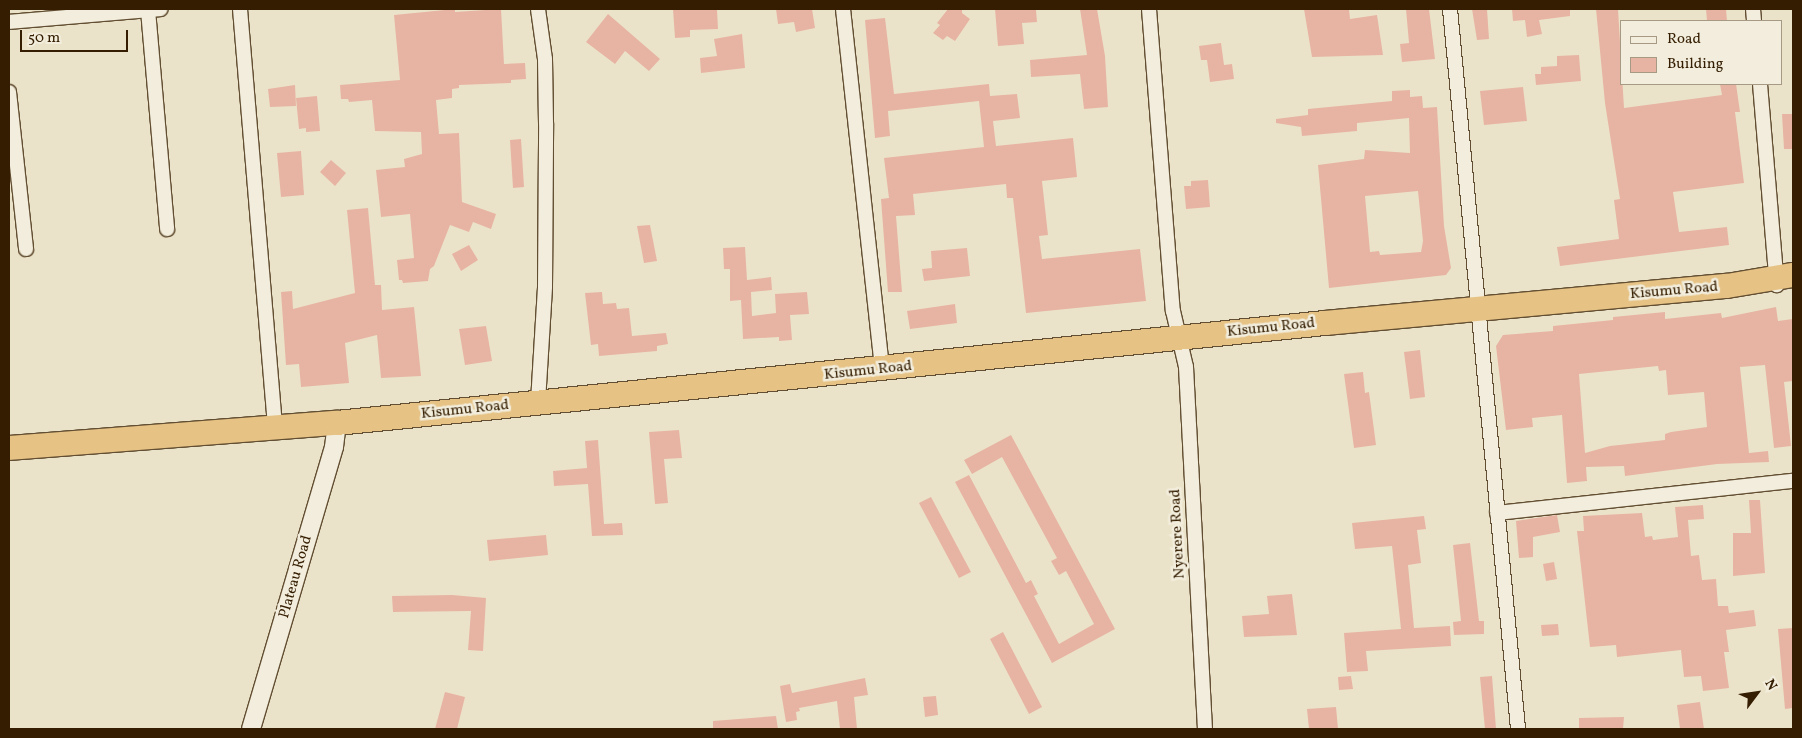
<!DOCTYPE html>
<style>
body{margin:0}
#map{position:relative;width:1802px;height:738px;overflow:hidden;background:#ebe3c9;font-family:Vollkorn,serif}
div>[style]{position:absolute}
[style*='--x']{left:calc(var(--x)*1px);top:calc(var(--y)*1px);width:calc(var(--w)*1px);rotate:calc(var(--a)*1deg)}
.building>*{inset:0;background:#e7b4a3}
.roads{filter:drop-shadow(1px 0 #624e32) drop-shadow(-1px 0 #624e32) drop-shadow(0 1px #624e32) drop-shadow(0 -1px #624e32)}
.minor>*{height:14px;margin:-7px;padding:0 7px;transform-origin:7px;border-radius:7px;background:#f2eddc}
.tertiary>*{height:18px;margin:-9px;padding:0 9px;transform-origin:9px;border-radius:9px;background:#f2eddc}
.trunk>*{height:24px;margin:-12px;padding:0 12px;transform-origin:12px;border-radius:12px;background:#e6c284}
span{translate:-50% -50%;white-space:nowrap;text-align:center;line-height:1.15;-webkit-text-stroke:5px #f2eddc;paint-order:stroke}
.street-label{font-size:15px;color:#341d00}
.frame{position:absolute;inset:0;border:10px solid #341d00;pointer-events:none}
.legend{position:absolute;left:1620px;top:20px;width:162px;height:65px;box-sizing:border-box;background:#f2eddc;border:1px solid #a69a84;margin:0;padding:6px 9px;list-style:none;font-size:15px;color:#341d00}
.legend li{display:flex;align-items:center;gap:10px;height:25px}
.legend b{width:25px;border:1px solid #a69a84}
.north{position:absolute;left:1732px;top:668px;width:50px;height:50px;-webkit-text-stroke:4px #f2eddc;paint-order:stroke;rotate:59deg;font-size:14px;font-weight:700;line-height:20px;text-align:center;color:#341d00}
.north::after{content:'';display:block;margin:auto;width:18px;height:22px;background:#341d00;clip-path:polygon(50% 0,100% 100%,50% 72%,0 100%)}
.scale{position:absolute;left:20px;top:30px;width:108px;height:22px;box-sizing:border-box;border:2px solid #341d00;border-top:0;padding-left:6px;font-size:15px;line-height:18px;white-space:nowrap;color:#341d00;-webkit-text-stroke:4px #f2eddc;paint-order:stroke}
</style>
<div id="map">
<div class="building">
<i style="clip-path:polygon(455px 9px,455px 12px,501px 9px,504px 64px,525px 63px,526px 79px,511px 80px,511px 83px,459px 85px,459px 88px,452px 89px,452px 98px,436px 100px,439px 134px,459px 133px,462px 202px,496px 214px,491px 229px,473px 222px,469px 232px,450px 225px,434px 266px,430px 269px,428px 281px,403px 283px,402px 280px,399px 280px,397px 260px,414px 258px,410px 214px,381px 217px,376px 170px,405px 167px,404px 159px,422px 154px,421px 132px,375px 131px,372px 100px,349px 102px,348px 99px,341px 99px,340px 85px,400px 80px,394px 15px)"></i>
<i style="clip-path:polygon(673px 9px,717px 9px,718px 29px,690px 30px,690px 37px,675px 38px)"></i>
<i style="clip-path:polygon(776px 9px,812px 9px,815px 28px,796px 32px,794px 22px,778px 24px)"></i>
<i style="clip-path:polygon(948px 9px,962px 9px,962px 13px,970px 19px,955px 41px,947px 36px,943px 40px,933px 33px,940px 25px,937px 23px)"></i>
<i style="clip-path:polygon(995px 9px,1036px 10px,1037px 22px,1022px 23px,1024px 44px,998px 46px)"></i>
<i style="clip-path:polygon(1080px 9px,1097px 9px,1105px 56px,1108px 107px,1084px 109px,1080px 74px,1031px 77px,1030px 60px,1087px 55px)"></i>
<i style="clip-path:polygon(1304px 9px,1349px 9px,1350px 19px,1377px 15px,1383px 55px,1312px 57px)"></i>
<i style="clip-path:polygon(1406px 9px,1429px 9px,1435px 59px,1402px 62px,1400px 44px,1409px 43px)"></i>
<i style="clip-path:polygon(1472px 9px,1487px 9px,1489px 39px,1477px 40px)"></i>
<i style="clip-path:polygon(1512px 9px,1570px 9px,1570px 16px,1539px 20px,1542px 34px,1527px 37px,1525px 20px,1513px 21px)"></i>
<i style="clip-path:polygon(1596px 9px,1618px 9px,1624px 108px,1722px 95px,1720px 84px,1736px 84px,1740px 112px,1735px 112px,1744px 183px,1673px 192px,1679px 232px,1727px 227px,1729px 245px,1560px 266px,1557px 247px,1619px 239px,1614px 200px,1620px 199px,1605px 103px)"></i>
<i style="clip-path:polygon(1706px 9px,1726px 9px,1727px 21px,1707px 21px)"></i>
<i style="clip-path:polygon(608px 14px,660px 59px,649px 71px,625px 51px,615px 64px,586px 42px)"></i>
<i style="clip-path:polygon(885px 18px,894px 94px,989px 84px,990px 96px,1017px 94px,1020px 118px,993px 121px,996px 146px,1073px 138px,1077px 177px,1042px 181px,1048px 235px,1039px 236px,1042px 259px,1140px 249px,1146px 301px,1026px 313px,1013px 198px,1007px 198px,1006px 184px,913px 194px,915px 215px,896px 216px,902px 292px,888px 292px,881px 199px,889px 198px,884px 158px,984px 147px,979px 101px,888px 111px,890px 136px,875px 138px,865px 20px)"></i>
<i style="clip-path:polygon(742px 34px,745px 68px,701px 73px,700px 58px,717px 56px,714px 39px)"></i>
<i style="clip-path:polygon(1221px 43px,1224px 65px,1232px 64px,1234px 79px,1210px 82px,1207px 60px,1201px 60px,1199px 46px)"></i>
<i style="clip-path:polygon(1579px 55px,1581px 81px,1536px 85px,1535px 74px,1541px 74px,1541px 67px,1557px 66px,1557px 56px)"></i>
<i style="clip-path:polygon(295px 85px,296px 106px,270px 107px,268px 89px)"></i>
<i style="clip-path:polygon(1523px 87px,1527px 121px,1484px 125px,1480px 91px)"></i>
<i style="clip-path:polygon(evenodd,1410px 90px,1410px 97px,1422px 96px,1423px 108px,1437px 107px,1444px 226px,1451px 268px,1446px 275px,1329px 288px,1318px 165px,1364px 159px,1365px 150px,1410px 153px,1409px 118px,1357px 123px,1357px 131px,1302px 136px,1301px 127px,1276px 123px,1276px 119px,1308px 115px,1308px 109px,1392px 101px,1392px 91px,1410px 90px,1418px 191px,1423px 241px,1421px 252px,1380px 255px,1379px 251px,1370px 252px,1365px 196px,1418px 191px)"></i>
<i style="clip-path:polygon(317px 96px,320px 131px,306px 132px,306px 128px,299px 129px,296px 98px)"></i>
<i style="clip-path:polygon(1782px 114px,1793px 114px,1793px 149px,1784px 149px)"></i>
<i style="clip-path:polygon(521px 139px,524px 187px,513px 188px,510px 140px)"></i>
<i style="clip-path:polygon(301px 151px,304px 195px,281px 197px,277px 153px)"></i>
<i style="clip-path:polygon(331px 160px,346px 173px,335px 186px,320px 172px)"></i>
<i style="clip-path:polygon(1208px 180px,1210px 207px,1186px 209px,1184px 186px,1191px 186px,1191px 181px)"></i>
<i style="clip-path:polygon(368px 208px,375px 285px,381px 285px,382px 310px,414px 307px,421px 376px,381px 378px,377px 335px,345px 343px,349px 383px,301px 387px,299px 364px,286px 365px,281px 292px,292px 291px,293px 309px,355px 293px,347px 210px)"></i>
<i style="clip-path:polygon(650px 225px,657px 261px,644px 263px,637px 226px)"></i>
<i style="clip-path:polygon(469px 245px,478px 260px,461px 271px,452px 254px)"></i>
<i style="clip-path:polygon(745px 247px,747px 280px,771px 277px,772px 290px,751px 292px,752px 316px,776px 313px,775px 294px,807px 292px,809px 314px,790px 315px,792px 340px,779px 341px,779px 337px,743px 339px,741px 300px,730px 301px,730px 269px,724px 269px,723px 248px)"></i>
<i style="clip-path:polygon(967px 248px,970px 276px,924px 281px,922px 269px,932px 268px,931px 251px)"></i>
<i style="clip-path:polygon(602px 292px,603px 304px,616px 303px,617px 309px,629px 308px,632px 336px,666px 333px,668px 344px,657px 346px,657px 351px,599px 356px,598px 344px,591px 345px,585px 293px)"></i>
<i style="clip-path:polygon(955px 304px,957px 323px,910px 329px,907px 311px)"></i>
<i style="clip-path:polygon(evenodd,1776px 307px,1778px 321px,1793px 319px,1793px 381px,1784px 382px,1791px 446px,1774px 448px,1765px 365px,1740px 367px,1749px 453px,1768px 451px,1769px 462px,1717px 464px,1625px 476px,1624px 466px,1586px 467px,1587px 481px,1567px 483px,1562px 415px,1532px 418px,1533px 427px,1506px 430px,1496px 346px,1503px 335px,1553px 331px,1553px 326px,1613px 320px,1613px 317px,1665px 312px,1665px 319px,1721px 313px,1722px 318px,1776px 307px,1658px 366px,1659px 371px,1666px 370px,1668px 395px,1704px 392px,1707px 427px,1671px 432px,1665px 434px,1665px 440px,1610px 446px,1585px 453px,1579px 374px,1658px 366px)"></i>
<i style="clip-path:polygon(486px 326px,492px 361px,465px 365px,459px 329px)"></i>
<i style="clip-path:polygon(1420px 350px,1425px 397px,1410px 399px,1404px 352px)"></i>
<i style="clip-path:polygon(1363px 372px,1365px 393px,1369px 392px,1376px 445px,1354px 448px,1344px 374px)"></i>
<i style="clip-path:polygon(679px 430px,682px 458px,664px 459px,668px 503px,655px 504px,649px 432px)"></i>
<i style="clip-path:polygon(1011px 435px,1115px 629px,1052px 663px,955px 482px,969px 475px,1026px 583px,1031px 580px,1038px 594px,1034px 596px,1059px 644px,1094px 624px,1066px 571px,1059px 575px,1051px 561px,1057px 558px,1002px 457px,972px 474px,964px 460px)"></i>
<i style="clip-path:polygon(598px 440px,604px 524px,622px 523px,623px 535px,592px 536px,588px 484px,554px 486px,553px 471px,587px 468px,585px 441px)"></i>
<i style="clip-path:polygon(931px 497px,971px 572px,959px 578px,919px 503px)"></i>
<i style="clip-path:polygon(1749px 500px,1760px 500px,1765px 573px,1733px 576px,1733px 533px,1751px 533px)"></i>
<i style="clip-path:polygon(1703px 505px,1704px 519px,1688px 520px,1691px 556px,1699px 555px,1702px 580px,1716px 579px,1718px 606px,1728px 606px,1729px 613px,1754px 610px,1756px 626px,1726px 630px,1729px 652px,1724px 652px,1729px 688px,1703px 691px,1701px 676px,1684px 677px,1681px 650px,1617px 657px,1616px 645px,1590px 647px,1577px 531px,1584px 531px,1583px 516px,1642px 513px,1645px 537px,1652px 536px,1653px 540px,1678px 537px,1675px 507px)"></i>
<i style="clip-path:polygon(1557px 515px,1560px 532px,1533px 537px,1533px 557px,1519px 558px,1516px 521px)"></i>
<i style="clip-path:polygon(1424px 516px,1426px 529px,1417px 530px,1421px 563px,1408px 565px,1414px 628px,1450px 626px,1451px 646px,1366px 651px,1368px 671px,1347px 672px,1344px 633px,1401px 629px,1392px 546px,1355px 549px,1352px 523px)"></i>
<i style="clip-path:polygon(546px 535px,548px 555px,489px 561px,487px 540px)"></i>
<i style="clip-path:polygon(1470px 543px,1479px 621px,1484px 621px,1484px 634px,1454px 635px,1453px 622px,1461px 621px,1453px 545px)"></i>
<i style="clip-path:polygon(1554px 562px,1557px 579px,1546px 581px,1543px 564px)"></i>
<i style="clip-path:polygon(1292px 594px,1297px 635px,1244px 637px,1242px 616px,1269px 614px,1267px 596px)"></i>
<i style="clip-path:polygon(452px 595px,486px 598px,483px 651px,468px 650px,471px 611px,393px 612px,392px 596px)"></i>
<i style="clip-path:polygon(1558px 624px,1559px 635px,1542px 636px,1541px 625px)"></i>
<i style="clip-path:polygon(1793px 628px,1793px 708px,1785px 709px,1778px 629px)"></i>
<i style="clip-path:polygon(1003px 632px,1042px 707px,1029px 714px,990px 639px)"></i>
<i style="clip-path:polygon(1351px 676px,1353px 689px,1339px 690px,1338px 677px)"></i>
<i style="clip-path:polygon(1492px 676px,1496px 729px,1485px 729px,1480px 677px)"></i>
<i style="clip-path:polygon(865px 678px,868px 695px,854px 697px,857px 729px,840px 729px,837px 701px,799px 708px,800px 711px,796px 712px,797px 720px,786px 722px,780px 686px,790px 684px,792px 693px)"></i>
<i style="clip-path:polygon(445px 692px,465px 697px,457px 729px,435px 729px)"></i>
<i style="clip-path:polygon(936px 696px,938px 715px,925px 717px,923px 697px)"></i>
<i style="clip-path:polygon(1700px 702px,1704px 729px,1680px 729px,1677px 705px)"></i>
<i style="clip-path:polygon(1336px 707px,1338px 729px,1309px 729px,1307px 709px)"></i>
<i style="clip-path:polygon(776px 716px,778px 729px,713px 729px,713px 721px)"></i>
<i style="clip-path:polygon(1624px 717px,1623px 729px,1579px 729px,1579px 718px)"></i>
</div>
<div class="roads">
<div class="minor">
<i style="--x:240;--y:9;--w:421;--a:85.2"></i>
<i style="--x:843;--y:9;--w:363;--a:83.8"></i>
<i style="--x:1149;--y:9;--w:303;--a:85.5"></i>
<i style="--x:1173;--y:311;--w:57;--a:76.9"></i>
<i style="--x:1186;--y:367;--w:362;--a:87"></i>
<i style="--x:1450;--y:9;--w:723;--a:84.6"></i>
<i style="--x:1753;--y:9;--w:12;--a:85"></i>
<i style="--x:148;--y:10;--w:220;--a:85"></i>
<i style="--x:9;--y:22;--w:152;--a:-4.9"></i>
<i style="--x:1760;--y:84;--w:202;--a:85.2"></i>
<i style="--x:9;--y:92;--w:158;--a:83.8"></i>
<i style="--x:538;--y:402;--w:116;--a:-86.5"></i>
<i style="--x:545;--y:286;--w:163;--a:-89.6"></i>
<i style="--x:546;--y:123;--w:64;--a:-90.9"></i>
<i style="--x:545;--y:59;--w:50;--a:-98"></i>
<i style="--x:1497;--y:513;--w:298;--a:-6.2"></i>
</div>
<div class="tertiary">
<i style="--x:251;--y:729;--w:294;--a:-73.6"></i>
<i style="--x:334;--y:447;--w:24;--a:-83"></i>
</div>
<div class="trunk">
<i style="--x:9;--y:448;--w:329;--a:-4.4"></i>
<i style="--x:337;--y:423;--w:993;--a:-5.78"></i>
<i style="--x:1325;--y:323;--w:404;--a:-5.3"></i>
<i style="--x:1727;--y:286;--w:67;--a:-9.5"></i>
</div>
</div>
<div class="street-label">
<span style="left:1674px;top:291px;rotate:-5deg">Kisumu Road</span>
<span style="left:1271px;top:328px;rotate:-6deg">Kisumu Road</span>
<span style="left:868px;top:371px;rotate:-6deg">Kisumu Road</span>
<span style="left:465px;top:410px;rotate:-6deg">Kisumu Road</span>
<span style="left:1178px;top:534px;rotate:-93deg">Nyerere Road</span>
<span style="left:296px;top:577px;rotate:-74deg">Plateau Road</span>
</div>
<div class="frame"></div>
<ul class="legend">
<li><b style="height:6px;background:#f2eddc"></b>Road</li>
<li><b style="height:14px;background:#e7b4a3"></b>Building</li>
</ul>
<div class="north">N</div>
<div class="scale">50 m</div>
</div>
